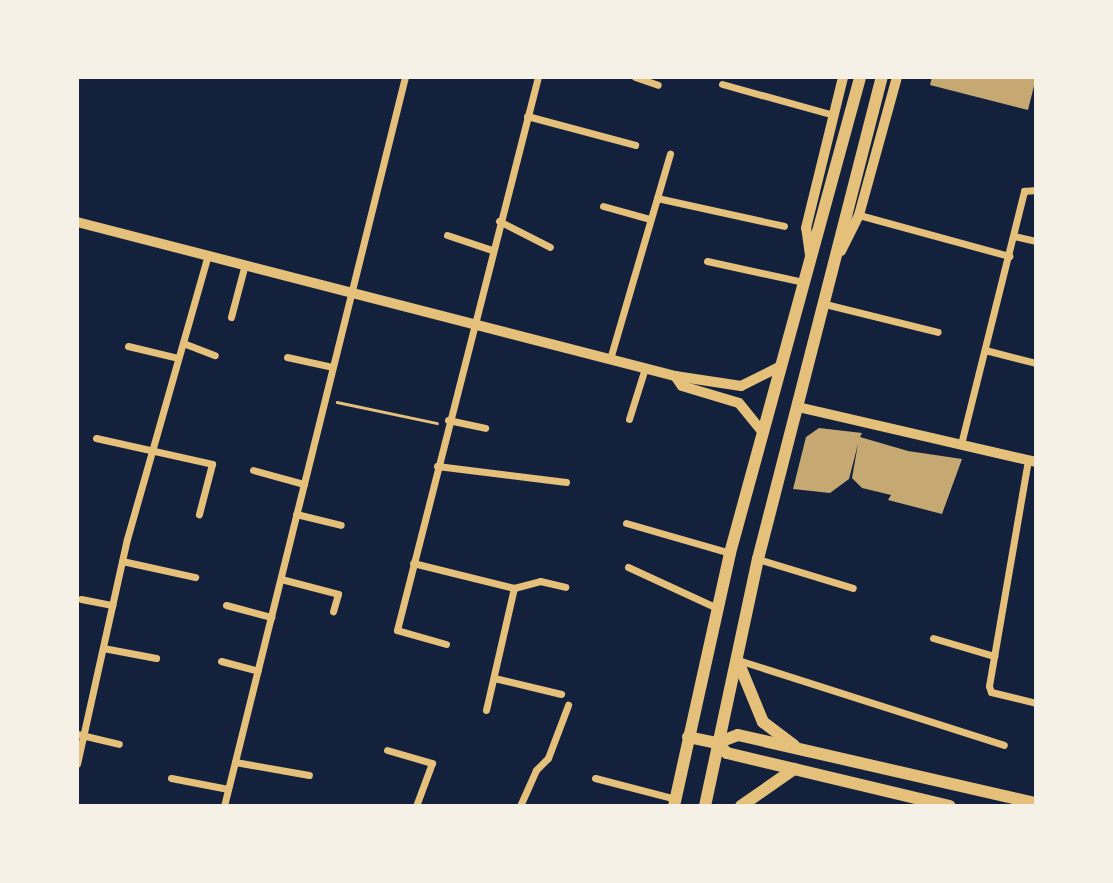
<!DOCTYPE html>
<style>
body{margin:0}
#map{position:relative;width:1113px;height:883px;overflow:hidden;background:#14213d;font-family:Merriweather,serif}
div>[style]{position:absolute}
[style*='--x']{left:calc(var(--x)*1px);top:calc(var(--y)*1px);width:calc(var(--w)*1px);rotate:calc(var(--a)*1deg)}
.building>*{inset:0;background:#c6a872}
.path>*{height:2.5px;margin:-1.25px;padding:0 1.25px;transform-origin:1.25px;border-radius:1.25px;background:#e5c07b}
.minor>*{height:7px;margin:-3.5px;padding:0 3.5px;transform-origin:3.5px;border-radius:3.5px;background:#e5c07b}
.tertiary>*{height:10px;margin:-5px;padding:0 5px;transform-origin:5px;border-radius:5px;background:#e5c07b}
.secondary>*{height:12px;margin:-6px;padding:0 6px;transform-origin:6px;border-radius:6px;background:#e5c07b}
span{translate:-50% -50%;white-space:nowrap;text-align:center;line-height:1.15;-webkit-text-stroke:7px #f6f1e7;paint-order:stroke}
.frame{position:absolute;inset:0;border:79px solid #f6f1e7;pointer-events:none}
</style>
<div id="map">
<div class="building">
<i style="clip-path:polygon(932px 77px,1036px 77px,1036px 78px,1028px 110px,930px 85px)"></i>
<i style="clip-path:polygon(819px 428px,862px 433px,860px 437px,908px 451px,962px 459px,942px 514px,888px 500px,891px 495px,862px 488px,852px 478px,858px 444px,849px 479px,830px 493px,793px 489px,806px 437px)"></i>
</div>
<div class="path">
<i style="--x:337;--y:402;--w:102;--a:11.9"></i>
</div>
<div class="minor">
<i style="--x:635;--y:77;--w:24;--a:19"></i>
<i style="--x:722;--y:84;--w:116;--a:15.5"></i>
<i style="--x:527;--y:116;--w:112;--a:15"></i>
<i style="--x:657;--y:198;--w:130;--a:12.4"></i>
<i style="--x:603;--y:206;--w:49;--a:15.5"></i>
<i style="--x:859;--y:215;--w:156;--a:15.3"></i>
<i style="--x:499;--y:221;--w:57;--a:27"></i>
<i style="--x:447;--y:235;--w:47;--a:18.4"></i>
<i style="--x:1014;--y:236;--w:23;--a:13"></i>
<i style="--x:707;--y:261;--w:98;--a:12.3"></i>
<i style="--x:825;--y:304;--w:116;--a:13.9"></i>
<i style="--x:231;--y:317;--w:55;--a:-75.2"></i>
<i style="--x:183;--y:343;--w:34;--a:21"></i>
<i style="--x:128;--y:346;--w:51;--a:13.5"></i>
<i style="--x:985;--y:350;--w:53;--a:14.3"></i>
<i style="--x:287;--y:357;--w:46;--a:12.5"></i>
<i style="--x:610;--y:359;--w:214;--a:-73.7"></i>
<i style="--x:629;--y:419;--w:53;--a:-72.6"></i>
<i style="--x:448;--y:420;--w:38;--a:12"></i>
<i style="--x:96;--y:438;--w:119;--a:12.6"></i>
<i style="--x:212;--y:464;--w:52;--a:104.6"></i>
<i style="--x:961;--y:444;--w:261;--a:-76"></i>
<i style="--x:1024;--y:191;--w:12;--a:-5"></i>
<i style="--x:1028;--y:460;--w:229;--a:99.8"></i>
<i style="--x:989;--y:686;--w:6;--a:72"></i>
<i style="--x:991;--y:692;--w:46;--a:13.7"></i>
<i style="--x:437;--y:466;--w:130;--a:7.1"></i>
<i style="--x:253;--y:470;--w:53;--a:15.4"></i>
<i style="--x:296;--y:514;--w:46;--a:13.7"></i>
<i style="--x:626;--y:523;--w:108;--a:16.1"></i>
<i style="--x:758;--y:559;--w:99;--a:17"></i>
<i style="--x:122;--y:561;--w:75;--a:12.4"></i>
<i style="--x:413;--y:563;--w:104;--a:13.9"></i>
<i style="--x:514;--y:588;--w:27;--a:-15"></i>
<i style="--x:540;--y:581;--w:26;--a:13"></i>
<i style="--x:628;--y:567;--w:98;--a:24.7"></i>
<i style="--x:281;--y:579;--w:59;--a:14.7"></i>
<i style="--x:338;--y:594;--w:18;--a:106"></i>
<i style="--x:81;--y:599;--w:32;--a:11"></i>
<i style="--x:226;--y:605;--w:47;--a:14.9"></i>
<i style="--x:933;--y:638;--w:64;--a:16.4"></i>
<i style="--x:446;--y:644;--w:51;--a:-164.1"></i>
<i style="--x:397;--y:630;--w:571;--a:-75.7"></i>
<i style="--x:103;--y:648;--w:54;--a:10.7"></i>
<i style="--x:738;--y:660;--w:279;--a:17.7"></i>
<i style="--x:221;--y:661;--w:38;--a:15"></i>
<i style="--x:494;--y:678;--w:69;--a:13.4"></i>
<i style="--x:486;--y:710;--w:125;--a:-77.1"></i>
<i style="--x:77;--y:734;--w:43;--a:13.4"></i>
<i style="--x:387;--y:750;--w:47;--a:16.1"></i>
<i style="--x:432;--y:763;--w:46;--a:110.4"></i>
<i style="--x:235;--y:762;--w:75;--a:10"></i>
<i style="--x:77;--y:764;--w:230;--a:-77.5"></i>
<i style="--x:127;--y:539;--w:295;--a:-74.1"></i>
<i style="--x:171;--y:778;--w:58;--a:10.9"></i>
<i style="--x:595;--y:778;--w:84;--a:14.5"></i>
<i style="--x:224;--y:806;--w:751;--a:-76.06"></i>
<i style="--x:520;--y:806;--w:39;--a:-66"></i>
<i style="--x:536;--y:770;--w:17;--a:-45"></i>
<i style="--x:548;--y:758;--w:57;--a:-69.3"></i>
</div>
<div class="tertiary">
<i style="--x:77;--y:222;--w:618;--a:14.44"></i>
<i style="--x:675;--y:376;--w:67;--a:8.6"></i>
<i style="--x:741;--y:386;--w:42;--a:-26.6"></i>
<i style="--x:841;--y:251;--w:40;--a:-63.4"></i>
<i style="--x:859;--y:215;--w:143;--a:-74.6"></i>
<i style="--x:810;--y:255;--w:27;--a:-98"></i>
<i style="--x:806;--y:228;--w:155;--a:-76.2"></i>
<i style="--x:675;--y:376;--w:12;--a:55"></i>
<i style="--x:682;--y:386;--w:59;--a:16.6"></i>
<i style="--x:739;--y:403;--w:36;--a:51"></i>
<i style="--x:798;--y:407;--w:244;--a:13"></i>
</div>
<div class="secondary">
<i style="--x:737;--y:659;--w:68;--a:67.6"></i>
<i style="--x:763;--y:722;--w:39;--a:37"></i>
<i style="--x:688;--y:737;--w:30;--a:12"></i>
<i style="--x:717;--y:743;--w:22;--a:-21"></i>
<i style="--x:738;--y:735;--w:306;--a:12.9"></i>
<i style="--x:717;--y:743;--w:14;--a:45"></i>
<i style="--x:727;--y:753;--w:229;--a:13.4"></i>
<i style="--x:674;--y:806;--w:259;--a:-77.5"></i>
<i style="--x:730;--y:553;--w:493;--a:-74.7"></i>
<i style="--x:705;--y:806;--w:253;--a:-77.9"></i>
<i style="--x:758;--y:559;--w:498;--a:-75.6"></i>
<i style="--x:741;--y:806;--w:65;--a:-34.9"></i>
</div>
<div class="frame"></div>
</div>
